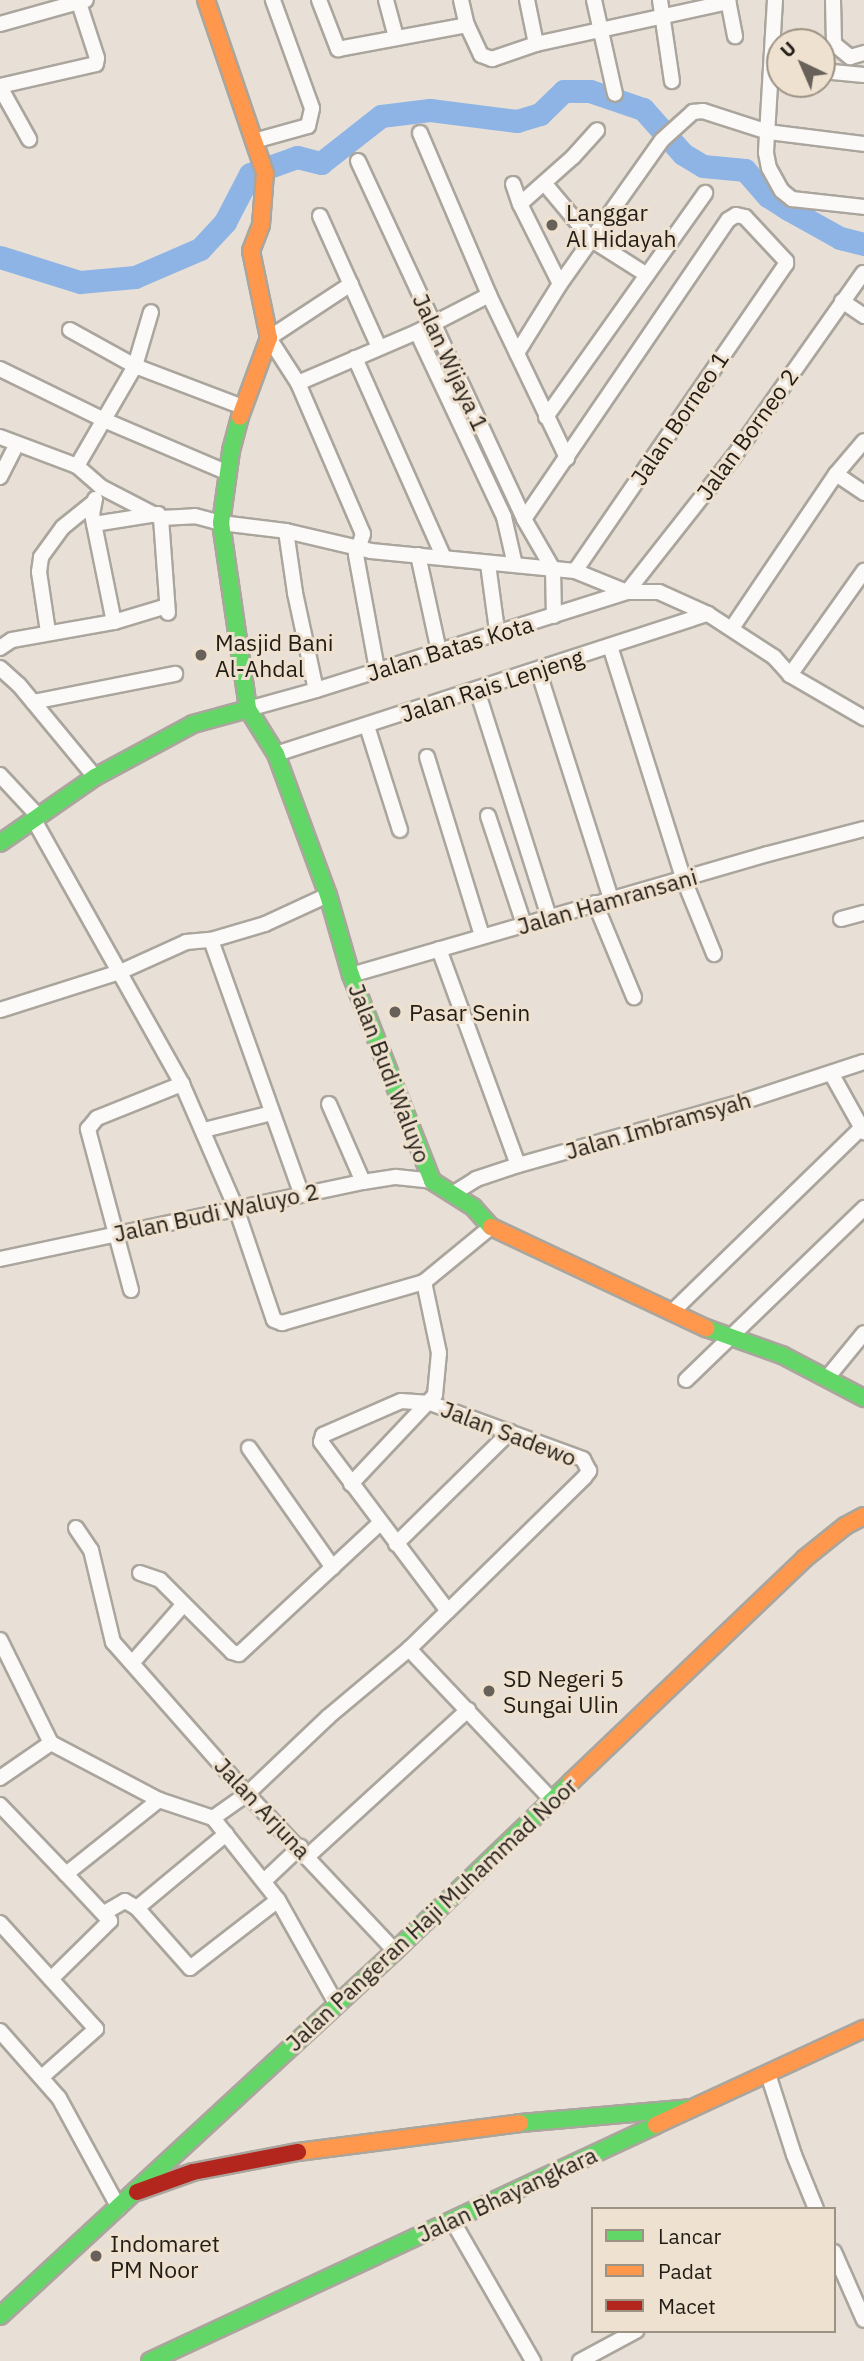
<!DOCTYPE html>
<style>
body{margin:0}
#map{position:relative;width:864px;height:2361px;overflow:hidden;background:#e8e0d6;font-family:"IBM Plex Sans",sans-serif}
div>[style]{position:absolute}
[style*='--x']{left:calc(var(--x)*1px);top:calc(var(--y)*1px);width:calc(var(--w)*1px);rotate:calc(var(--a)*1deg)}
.river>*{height:23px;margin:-11.5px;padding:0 11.5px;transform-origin:11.5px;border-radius:11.5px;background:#8eb4e6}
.roads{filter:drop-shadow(2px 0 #aaa59d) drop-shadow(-2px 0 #aaa59d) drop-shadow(0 2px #aaa59d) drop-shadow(0 -2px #aaa59d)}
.street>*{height:14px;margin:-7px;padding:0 7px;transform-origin:7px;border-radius:7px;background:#fcfaf9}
.fast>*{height:16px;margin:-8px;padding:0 8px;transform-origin:8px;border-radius:8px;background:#63d668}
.slow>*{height:16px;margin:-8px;padding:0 8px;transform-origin:8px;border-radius:8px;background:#ff974d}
.jam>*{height:16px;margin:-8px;padding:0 8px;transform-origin:8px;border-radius:8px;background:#b3261e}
.dots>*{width:19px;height:19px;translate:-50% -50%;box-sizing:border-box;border:4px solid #efe1cf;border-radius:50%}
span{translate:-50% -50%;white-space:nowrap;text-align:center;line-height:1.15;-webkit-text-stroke:6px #efe1cf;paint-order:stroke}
.poi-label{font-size:23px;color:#221d16}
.left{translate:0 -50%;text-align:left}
.street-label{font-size:23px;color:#221d16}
.legend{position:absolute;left:591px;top:2207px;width:245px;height:126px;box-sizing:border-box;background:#efe1cf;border:2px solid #9d9385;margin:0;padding:9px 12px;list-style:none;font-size:21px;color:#221d16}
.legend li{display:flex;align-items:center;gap:14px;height:35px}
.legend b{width:35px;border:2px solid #9d9385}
.north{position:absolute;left:766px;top:28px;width:70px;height:70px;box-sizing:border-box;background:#efe1cf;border:2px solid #9d9385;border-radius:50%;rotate:316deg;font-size:19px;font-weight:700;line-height:28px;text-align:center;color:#221d16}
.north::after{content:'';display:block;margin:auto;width:24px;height:32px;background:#676159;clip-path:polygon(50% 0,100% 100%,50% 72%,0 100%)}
</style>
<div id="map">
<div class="river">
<i style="--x:0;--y:257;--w:84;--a:17.4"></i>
<i style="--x:80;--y:282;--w:55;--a:-5.2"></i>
<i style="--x:135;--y:277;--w:71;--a:-23.3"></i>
<i style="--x:200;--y:249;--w:37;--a:-47"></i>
<i style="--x:225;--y:222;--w:54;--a:-62.5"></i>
<i style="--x:250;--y:174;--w:50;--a:-19.9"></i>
<i style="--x:297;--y:157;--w:25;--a:14"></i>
<i style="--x:321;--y:163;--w:76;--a:-38.1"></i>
<i style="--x:381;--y:116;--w:49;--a:-7"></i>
<i style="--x:430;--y:110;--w:88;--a:7.2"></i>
<i style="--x:517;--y:121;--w:24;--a:-17"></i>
<i style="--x:540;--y:114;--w:33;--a:-44"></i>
<i style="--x:564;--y:91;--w:26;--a:0"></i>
<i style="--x:590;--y:91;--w:56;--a:18.8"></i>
<i style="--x:643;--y:109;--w:60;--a:48.4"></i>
<i style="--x:683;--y:154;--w:23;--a:31"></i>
<i style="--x:703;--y:166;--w:42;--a:5.4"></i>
<i style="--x:745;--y:170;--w:35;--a:49"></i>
<i style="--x:768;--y:196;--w:24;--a:33"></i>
<i style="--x:788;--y:209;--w:60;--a:29.1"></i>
<i style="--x:840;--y:238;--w:25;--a:14"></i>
</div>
<div class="roads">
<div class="street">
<i style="--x:319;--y:0;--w:53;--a:68.8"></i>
<i style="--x:338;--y:49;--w:131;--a:-10.5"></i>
<i style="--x:386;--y:0;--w:39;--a:75"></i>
<i style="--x:461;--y:0;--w:26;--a:77"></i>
<i style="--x:467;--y:25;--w:33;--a:65"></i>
<i style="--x:481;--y:55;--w:12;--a:20"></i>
<i style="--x:492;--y:59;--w:46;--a:-18.8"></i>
<i style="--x:536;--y:44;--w:197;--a:-12.3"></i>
<i style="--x:527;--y:0;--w:45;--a:78.4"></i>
<i style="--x:594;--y:0;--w:96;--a:77.4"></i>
<i style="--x:660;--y:0;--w:82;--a:81.6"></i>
<i style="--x:728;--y:0;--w:37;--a:79"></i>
<i style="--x:775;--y:0;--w:153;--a:93.4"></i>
<i style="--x:766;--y:153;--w:15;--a:79"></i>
<i style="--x:769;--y:168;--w:26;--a:61"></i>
<i style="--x:782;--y:191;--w:13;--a:39"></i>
<i style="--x:792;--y:199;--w:72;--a:6.3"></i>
<i style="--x:833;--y:0;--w:44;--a:88.7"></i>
<i style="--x:834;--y:44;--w:21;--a:39"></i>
<i style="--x:850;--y:57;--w:15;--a:-16"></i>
<i style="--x:0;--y:24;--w:89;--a:-15.6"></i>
<i style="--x:822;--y:71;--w:42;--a:5.4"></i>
<i style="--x:0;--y:86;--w:98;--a:-12.9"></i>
<i style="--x:96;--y:64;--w:6;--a:-81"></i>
<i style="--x:97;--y:58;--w:58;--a:-108.1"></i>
<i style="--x:0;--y:87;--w:60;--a:60.9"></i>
<i style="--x:420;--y:133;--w:176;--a:66.9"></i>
<i style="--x:489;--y:295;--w:181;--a:64.4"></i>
<i style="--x:254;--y:141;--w:56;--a:-15.5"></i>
<i style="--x:308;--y:126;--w:18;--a:-77"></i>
<i style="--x:312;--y:108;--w:115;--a:-109.9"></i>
<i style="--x:358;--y:161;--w:395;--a:65.1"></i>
<i style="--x:524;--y:519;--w:58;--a:59.9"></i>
<i style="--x:553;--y:569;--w:47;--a:88.8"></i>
<i style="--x:513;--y:184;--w:21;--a:71"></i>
<i style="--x:520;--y:204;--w:89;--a:63.4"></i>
<i style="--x:545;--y:184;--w:73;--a:50"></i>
<i style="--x:592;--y:240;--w:65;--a:32.5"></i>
<i style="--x:520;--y:204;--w:71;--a:-41.6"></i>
<i style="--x:573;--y:157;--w:36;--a:-48"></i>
<i style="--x:320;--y:216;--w:144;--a:65.8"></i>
<i style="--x:351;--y:284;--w:98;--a:146.6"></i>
<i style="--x:269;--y:338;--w:54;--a:57.2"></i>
<i style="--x:298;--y:383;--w:164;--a:66.7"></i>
<i style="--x:363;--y:534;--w:22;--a:108"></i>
<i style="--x:356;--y:555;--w:116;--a:79.6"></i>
<i style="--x:842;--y:301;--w:27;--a:34"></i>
<i style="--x:70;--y:330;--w:74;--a:29"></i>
<i style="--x:135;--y:366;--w:116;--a:20.8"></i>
<i style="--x:417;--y:332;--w:204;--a:64.8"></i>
<i style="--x:504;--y:517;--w:49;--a:77.1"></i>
<i style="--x:517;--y:353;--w:81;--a:-58.1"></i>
<i style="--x:560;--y:284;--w:176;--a:-54.7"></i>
<i style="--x:662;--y:140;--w:42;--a:-42.1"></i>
<i style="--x:693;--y:112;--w:10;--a:-6"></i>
<i style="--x:703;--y:111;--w:68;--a:17.9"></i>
<i style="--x:768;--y:132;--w:97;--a:7.1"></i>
<i style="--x:355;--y:358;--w:219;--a:66"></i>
<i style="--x:0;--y:369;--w:116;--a:26.1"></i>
<i style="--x:104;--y:420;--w:133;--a:23.1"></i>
<i style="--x:298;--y:383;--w:129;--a:-23.2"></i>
<i style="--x:417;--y:332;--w:81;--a:-27.2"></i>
<i style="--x:546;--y:417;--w:275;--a:-54.6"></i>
<i style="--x:0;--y:437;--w:82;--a:20.6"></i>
<i style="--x:77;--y:466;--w:32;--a:41"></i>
<i style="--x:101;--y:487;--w:68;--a:27.3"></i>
<i style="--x:161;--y:518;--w:34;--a:-3"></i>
<i style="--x:195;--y:516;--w:27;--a:15"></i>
<i style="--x:221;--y:523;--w:65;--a:7"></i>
<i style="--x:286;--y:531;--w:87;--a:13.2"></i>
<i style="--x:371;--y:551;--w:205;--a:5.6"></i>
<i style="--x:575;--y:571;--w:373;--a:-55.5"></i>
<i style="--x:786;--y:264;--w:3;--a:-90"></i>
<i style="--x:786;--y:261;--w:60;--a:-133"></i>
<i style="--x:745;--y:217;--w:9;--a:-167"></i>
<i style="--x:736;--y:215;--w:9;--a:148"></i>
<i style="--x:728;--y:220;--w:362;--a:124.3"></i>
<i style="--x:77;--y:466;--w:116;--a:-59.9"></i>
<i style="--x:135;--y:366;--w:56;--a:-73.5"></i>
<i style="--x:836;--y:474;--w:34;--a:34"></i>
<i style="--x:0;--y:477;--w:35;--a:-63"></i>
<i style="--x:95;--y:499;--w:15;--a:101"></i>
<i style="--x:92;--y:514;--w:110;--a:78.5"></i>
<i style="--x:161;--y:518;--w:95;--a:85.8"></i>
<i style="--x:94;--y:524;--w:65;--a:-8.9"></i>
<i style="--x:286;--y:531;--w:63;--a:81.7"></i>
<i style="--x:295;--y:593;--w:99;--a:77.8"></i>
<i style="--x:418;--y:555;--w:98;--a:77.7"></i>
<i style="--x:488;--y:564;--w:68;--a:82.3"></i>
<i style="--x:575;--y:571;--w:56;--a:22"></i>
<i style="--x:627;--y:592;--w:173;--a:-51.8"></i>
<i style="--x:734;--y:456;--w:224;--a:-54.8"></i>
<i style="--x:732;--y:628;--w:186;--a:-56"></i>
<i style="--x:836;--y:474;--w:43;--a:-49.7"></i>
<i style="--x:48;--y:632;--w:61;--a:-98.5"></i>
<i style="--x:39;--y:572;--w:15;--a:-82"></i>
<i style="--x:41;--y:557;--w:37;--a:-54"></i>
<i style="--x:63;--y:527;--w:40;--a:-39"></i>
<i style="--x:610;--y:646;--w:245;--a:72.5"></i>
<i style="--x:684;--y:880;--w:80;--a:67.9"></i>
<i style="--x:0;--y:648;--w:14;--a:-34"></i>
<i style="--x:12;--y:640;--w:104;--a:-10"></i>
<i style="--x:114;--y:622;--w:55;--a:-16.8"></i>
<i style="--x:0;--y:668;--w:25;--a:42"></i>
<i style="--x:19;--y:685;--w:119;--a:50.4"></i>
<i style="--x:538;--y:670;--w:240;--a:72.3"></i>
<i style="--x:790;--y:675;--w:128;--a:-54.6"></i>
<i style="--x:477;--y:690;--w:238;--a:72.4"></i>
<i style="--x:33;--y:702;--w:145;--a:-11.2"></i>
<i style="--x:248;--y:709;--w:71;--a:-15.6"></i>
<i style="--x:316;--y:690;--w:326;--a:-17.5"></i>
<i style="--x:627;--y:592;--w:32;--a:0"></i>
<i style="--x:659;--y:592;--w:54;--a:24.2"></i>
<i style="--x:708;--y:614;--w:79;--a:33.1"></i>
<i style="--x:774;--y:657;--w:24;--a:48"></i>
<i style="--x:790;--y:675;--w:86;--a:30.2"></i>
<i style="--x:367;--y:726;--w:109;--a:72.4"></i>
<i style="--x:276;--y:754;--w:454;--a:-18"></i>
<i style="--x:427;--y:757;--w:187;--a:72.9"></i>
<i style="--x:0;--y:775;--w:57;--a:47.1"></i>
<i style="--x:488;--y:816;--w:114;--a:71.6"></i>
<i style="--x:34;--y:820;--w:303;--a:60.7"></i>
<i style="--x:182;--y:1084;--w:135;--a:66.5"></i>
<i style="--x:236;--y:1208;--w:118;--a:71.3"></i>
<i style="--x:274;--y:1320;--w:9;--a:21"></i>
<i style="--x:282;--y:1323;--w:148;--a:-16.1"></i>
<i style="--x:424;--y:1282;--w:87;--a:-39.4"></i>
<i style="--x:595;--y:903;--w:102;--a:67.5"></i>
<i style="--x:841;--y:919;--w:24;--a:-15"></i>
<i style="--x:211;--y:940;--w:269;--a:70.4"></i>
<i style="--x:439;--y:949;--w:230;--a:69.9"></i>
<i style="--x:351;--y:975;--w:434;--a:-16.2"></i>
<i style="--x:768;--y:854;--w:99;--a:-14.6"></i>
<i style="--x:0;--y:1010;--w:126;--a:-17.6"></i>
<i style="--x:120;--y:972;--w:72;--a:-24.4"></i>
<i style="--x:186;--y:942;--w:25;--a:-5"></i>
<i style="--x:211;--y:940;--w:56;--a:-16.5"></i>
<i style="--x:265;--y:924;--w:69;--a:-24.7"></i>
<i style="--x:831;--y:1073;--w:68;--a:60.8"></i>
<i style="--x:329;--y:1104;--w:85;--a:66.4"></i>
<i style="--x:204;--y:1130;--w:70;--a:-14"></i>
<i style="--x:454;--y:1193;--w:26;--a:-32"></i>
<i style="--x:476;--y:1179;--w:44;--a:-18.4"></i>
<i style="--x:518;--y:1165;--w:233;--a:-15.7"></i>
<i style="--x:742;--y:1102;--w:128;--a:-18.2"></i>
<i style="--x:0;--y:1259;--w:371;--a:-12"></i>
<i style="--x:363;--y:1182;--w:33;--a:-9"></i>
<i style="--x:396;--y:1177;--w:36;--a:6"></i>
<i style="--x:131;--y:1290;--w:167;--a:-105"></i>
<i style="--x:88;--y:1129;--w:14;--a:-51"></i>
<i style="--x:97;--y:1118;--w:92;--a:-21.8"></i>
<i style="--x:672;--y:1312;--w:264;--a:-44.2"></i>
<i style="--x:827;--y:1378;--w:58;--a:-50.6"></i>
<i style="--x:686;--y:1380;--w:248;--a:-44"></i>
<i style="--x:249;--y:1448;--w:146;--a:55"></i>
<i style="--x:351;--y:1484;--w:122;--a:-46.7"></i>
<i style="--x:435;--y:1395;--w:42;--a:-84.6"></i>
<i style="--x:439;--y:1353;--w:73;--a:-101.9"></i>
<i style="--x:76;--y:1528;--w:27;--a:56"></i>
<i style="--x:91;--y:1550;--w:95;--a:76.6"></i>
<i style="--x:113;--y:1642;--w:203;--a:48.6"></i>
<i style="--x:247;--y:1794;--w:216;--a:46.7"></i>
<i style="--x:396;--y:1544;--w:160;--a:-44.5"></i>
<i style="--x:140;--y:1573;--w:21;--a:19"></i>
<i style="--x:160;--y:1580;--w:102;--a:45"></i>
<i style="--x:232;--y:1652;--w:7;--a:16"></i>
<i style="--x:239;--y:1654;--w:192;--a:-42.9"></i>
<i style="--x:0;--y:1640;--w:115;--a:63.7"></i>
<i style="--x:51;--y:1743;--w:122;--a:27.8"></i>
<i style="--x:159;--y:1800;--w:57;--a:18.4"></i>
<i style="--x:409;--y:1649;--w:208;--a:46.6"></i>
<i style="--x:133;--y:1662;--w:77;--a:-48.7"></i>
<i style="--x:0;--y:1778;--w:62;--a:-34.5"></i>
<i style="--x:0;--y:1805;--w:95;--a:46.3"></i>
<i style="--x:213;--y:1818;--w:42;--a:-35.2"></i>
<i style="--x:247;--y:1794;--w:112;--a:-43.5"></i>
<i style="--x:328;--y:1717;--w:106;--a:-40"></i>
<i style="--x:409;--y:1649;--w:54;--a:-44.3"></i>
<i style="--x:448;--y:1611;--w:190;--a:-44.4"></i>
<i style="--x:584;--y:1478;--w:9;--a:-54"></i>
<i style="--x:589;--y:1471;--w:13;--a:-117"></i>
<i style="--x:583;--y:1459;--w:163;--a:-159.9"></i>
<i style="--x:430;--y:1403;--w:29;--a:-176"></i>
<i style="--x:401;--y:1401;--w:85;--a:156.4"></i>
<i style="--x:323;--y:1435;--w:7;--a:106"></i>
<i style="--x:321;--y:1442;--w:211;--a:53.1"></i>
<i style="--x:213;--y:1818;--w:105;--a:51.6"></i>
<i style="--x:278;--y:1900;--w:120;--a:60.7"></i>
<i style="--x:308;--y:1856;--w:217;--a:-42.4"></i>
<i style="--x:264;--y:1881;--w:50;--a:-43.4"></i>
<i style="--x:137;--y:1908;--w:80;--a:48.5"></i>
<i style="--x:190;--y:1968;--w:111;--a:-37.7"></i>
<i style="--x:104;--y:1913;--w:24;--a:-30"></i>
<i style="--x:125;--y:1901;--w:14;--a:30"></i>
<i style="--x:137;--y:1908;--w:116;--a:-39.7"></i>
<i style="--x:0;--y:1923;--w:143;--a:47.8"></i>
<i style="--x:96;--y:2029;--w:71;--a:138.4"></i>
<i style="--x:51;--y:1979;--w:83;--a:-44.5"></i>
<i style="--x:110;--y:1921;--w:64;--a:-133.1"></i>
<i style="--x:66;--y:1874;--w:119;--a:-38.5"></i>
<i style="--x:0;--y:2031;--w:89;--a:48.6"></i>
<i style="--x:59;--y:2098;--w:125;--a:61.4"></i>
<i style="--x:768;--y:2074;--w:85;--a:72.2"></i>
<i style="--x:794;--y:2155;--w:58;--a:67.8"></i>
<i style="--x:452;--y:2220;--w:163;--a:60.1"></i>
<i style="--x:834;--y:2252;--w:74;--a:66.2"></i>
<i style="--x:580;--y:2361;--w:64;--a:-28.2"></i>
</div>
<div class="fast">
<i style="--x:240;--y:417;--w:35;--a:105"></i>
<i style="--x:231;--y:451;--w:73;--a:97.9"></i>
<i style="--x:221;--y:523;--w:188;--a:81.7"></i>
<i style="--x:248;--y:709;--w:53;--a:58.1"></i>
<i style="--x:276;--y:754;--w:150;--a:69.8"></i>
<i style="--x:328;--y:895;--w:83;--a:74"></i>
<i style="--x:351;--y:975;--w:221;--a:68.5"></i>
<i style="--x:432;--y:1181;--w:49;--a:32.4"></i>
<i style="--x:473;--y:1207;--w:27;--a:48"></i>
<i style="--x:0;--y:843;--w:116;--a:-34.8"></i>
<i style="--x:95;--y:777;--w:111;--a:-28.4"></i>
<i style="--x:193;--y:724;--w:57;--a:-15.3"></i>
<i style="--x:706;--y:1328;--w:81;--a:19.6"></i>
<i style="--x:782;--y:1355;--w:93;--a:27.7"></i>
<i style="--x:520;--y:2123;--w:171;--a:-5"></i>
<i style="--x:0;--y:2316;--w:538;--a:-42.74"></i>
<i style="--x:395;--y:1951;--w:244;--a:-43.8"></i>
<i style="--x:150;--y:2361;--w:558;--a:-25"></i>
</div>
<div class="slow">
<i style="--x:206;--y:0;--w:183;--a:71.2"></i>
<i style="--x:265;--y:173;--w:52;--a:94.4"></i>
<i style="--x:261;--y:225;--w:28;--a:111"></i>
<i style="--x:251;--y:251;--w:89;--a:78.3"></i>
<i style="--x:269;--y:338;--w:84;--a:110.2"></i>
<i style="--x:491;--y:1227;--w:238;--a:25.2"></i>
<i style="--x:571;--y:1782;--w:323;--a:-43.7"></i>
<i style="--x:804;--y:1559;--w:53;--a:-38.8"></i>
<i style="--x:845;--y:1526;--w:21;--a:-28"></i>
<i style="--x:656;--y:2125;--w:229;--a:-24.8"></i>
<i style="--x:298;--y:2152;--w:224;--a:-7.4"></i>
</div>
<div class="jam">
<i style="--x:137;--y:2192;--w:59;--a:-19.7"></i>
<i style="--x:193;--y:2172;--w:107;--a:-10.8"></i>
</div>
</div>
<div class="dots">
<i style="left:552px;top:225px;background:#676159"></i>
<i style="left:201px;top:655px;background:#676159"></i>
<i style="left:395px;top:1012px;background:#676159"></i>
<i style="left:489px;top:1691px;background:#676159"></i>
<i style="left:96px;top:2256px;background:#676159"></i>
</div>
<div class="poi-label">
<span class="left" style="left:566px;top:225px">Langgar<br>Al Hidayah</span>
<span class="left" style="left:215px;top:655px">Masjid Bani<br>Al-Ahdal</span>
<span class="left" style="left:409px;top:1012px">Pasar Senin</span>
<span class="left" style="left:503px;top:1691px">SD Negeri 5<br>Sungai Ulin</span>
<span class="left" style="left:110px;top:2256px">Indomaret<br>PM Noor</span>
</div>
<div class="street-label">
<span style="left:451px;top:362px;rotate:65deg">Jalan Wijaya 1</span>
<span style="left:679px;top:418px;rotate:-56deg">Jalan Borneo 1</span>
<span style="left:747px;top:434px;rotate:-54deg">Jalan Borneo 2</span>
<span style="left:450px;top:648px;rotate:-17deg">Jalan Batas Kota</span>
<span style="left:492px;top:685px;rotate:-18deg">Jalan Rais Lenjeng</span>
<span style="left:607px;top:901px;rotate:-16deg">Jalan Hamransani</span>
<span style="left:390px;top:1073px;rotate:69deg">Jalan Budi Waluyo</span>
<span style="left:658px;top:1125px;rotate:-16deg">Jalan Imbramsyah</span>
<span style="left:216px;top:1212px;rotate:-12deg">Jalan Budi Waluyo 2</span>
<span style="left:509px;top:1433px;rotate:21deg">Jalan Sadewo</span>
<span style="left:263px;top:1808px;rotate:47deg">Jalan Arjuna</span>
<span style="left:431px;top:1914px;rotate:-43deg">Jalan Pangeran Haji Muhammad Noor</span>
<span style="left:507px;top:2194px;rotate:-25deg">Jalan Bhayangkara</span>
</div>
<ul class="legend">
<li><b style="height:9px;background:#63d668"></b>Lancar</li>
<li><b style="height:9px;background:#ff974d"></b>Padat</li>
<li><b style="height:9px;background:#b3261e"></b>Macet</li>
</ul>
<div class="north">U</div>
</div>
